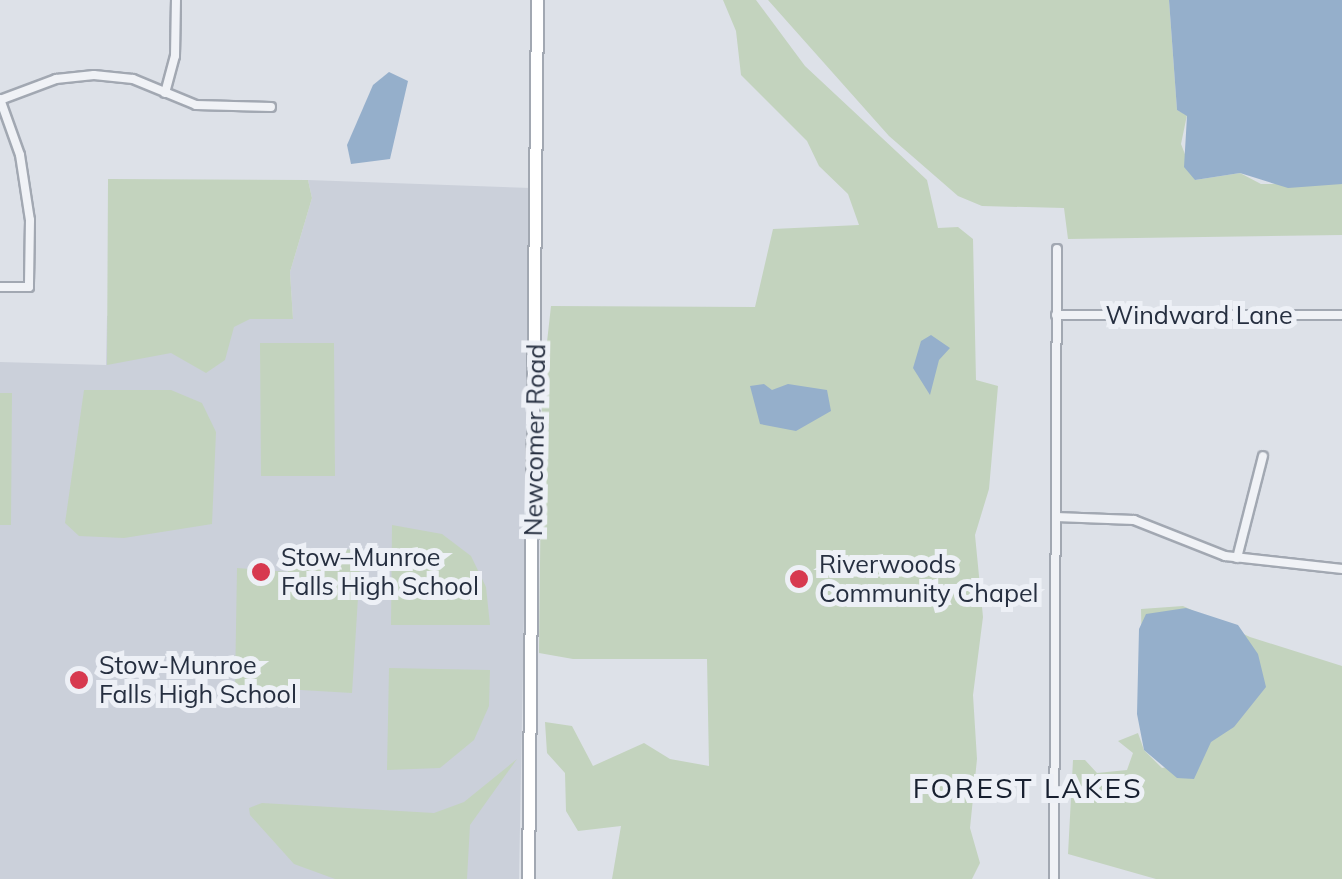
<!DOCTYPE html>
<meta charset="utf-8">
<style>
body{margin:0}
#map{position:relative;width:1342px;height:879px;overflow:hidden;background:#dde1e8;font-family:Mulish,sans-serif}
div>[style]{position:absolute}
[style*='--x']{left:calc(var(--x)*1px);top:calc(var(--y)*1px);width:calc(var(--w)*1px);rotate:calc(var(--a)*1deg)}
.built>*{inset:0;background:#cbd0da}
.green>*{inset:0;background:#c3d3be}
.water>*{inset:0;background:#95afcb}
.roads{filter:drop-shadow(2px 0 #a2a8b2) drop-shadow(-2px 0 #a2a8b2) drop-shadow(0 2px #a2a8b2) drop-shadow(0 -2px #a2a8b2)}
.street>*{height:8px;margin:-4px;padding:0 4px;transform-origin:4px;border-radius:4px;background:#f0f2f6}
.secondary>*{height:11px;margin:-5.5px;padding:0 5.5px;transform-origin:5.5px;border-radius:5.5px;background:#fff}
.dots>*{width:28px;height:28px;translate:-50% -50%;box-sizing:border-box;border:5px solid #edf0f6;border-radius:50%}
span{translate:-50% -50%;white-space:nowrap;text-align:center;line-height:1.15;-webkit-text-stroke:10px #edf0f6;paint-order:stroke}
.street-label{font-size:25px;color:#262f40}
.poi-label{font-size:25px;color:#262f40}
.left{translate:0 -50%;text-align:left}
.neighbourhood-label{font-size:28px;color:#182030;letter-spacing:2.5px}
</style>
<div id="map">
<div class="built">
<i style="clip-path:polygon(308px 180px,532px 188px,519px 879px,0 879px,0 362px,106px 365px,107px 316px,293px 319px,290px 272px,312px 198px)"></i>
</div>
<div class="green">
<i style="clip-path:polygon(723px 0,756px 0,805px 66px,927px 180px,938px 228px,958px 227px,973px 239px,976px 380px,998px 386px,989px 489px,975px 535px,983px 617px,973px 695px,977px 759px,970px 828px,980px 863px,972px 879px,612px 879px,621px 826px,578px 831px,566px 811px,565px 773px,547px 753px,545px 722px,572px 726px,593px 766px,644px 743px,670px 759px,709px 766px,707px 659px,573px 659px,539px 653px,542px 387px,551px 306px,755px 307px,773px 229px,859px 225px,848px 194px,819px 166px,807px 141px,741px 75px,736px 31px)"></i>
<i style="clip-path:polygon(768px 0,1169px 0,1177px 110px,1187px 115px,1181px 144px,1195px 180px,1240px 173px,1261px 184px,1342px 184px,1342px 235px,1068px 239px,1064px 208px,982px 206px,958px 196px,889px 136px)"></i>
<i style="clip-path:polygon(108px 179px,308px 180px,312px 198px,290px 272px,293px 319px,250px 319px,234px 327px,225px 360px,206px 373px,171px 353px,107px 365px)"></i>
<i style="clip-path:polygon(260px 343px,334px 343px,335px 476px,261px 476px)"></i>
<i style="clip-path:polygon(84px 390px,171px 390px,202px 403px,216px 432px,212px 524px,124px 538px,79px 536px,65px 523px)"></i>
<i style="clip-path:polygon(0 393px,12px 393px,11px 525px,0 525px)"></i>
<i style="clip-path:polygon(392px 525px,442px 534px,471px 556px,486px 587px,490px 625px,391px 625px)"></i>
<i style="clip-path:polygon(289px 548px,361px 550px,352px 693px,235px 686px,237px 568px,288px 572px)"></i>
<i style="clip-path:polygon(1183px 606px,1250px 637px,1342px 666px,1342px 879px,1156px 879px,1068px 854px,1073px 760px,1085px 760px,1097px 773px,1127px 770px,1133px 753px,1118px 741px,1138px 733px,1144px 750px,1162px 768px,1174px 766px,1144px 747px,1141px 609px)"></i>
<i style="clip-path:polygon(389px 668px,490px 670px,489px 706px,474px 740px,440px 768px,387px 770px)"></i>
<i style="clip-path:polygon(517px 759px,470px 825px,467px 879px,335px 879px,294px 864px,250px 815px,249px 808px,262px 803px,434px 813px,464px 802px)"></i>
</div>
<div class="water">
<i style="clip-path:polygon(1169px 0,1342px 0,1342px 184px,1288px 188px,1240px 173px,1195px 180px,1184px 167px,1187px 116px,1177px 110px)"></i>
<i style="clip-path:polygon(389px 72px,408px 81px,390px 159px,351px 164px,347px 145px,373px 85px)"></i>
<i style="clip-path:polygon(931px 335px,950px 348px,939px 360px,930px 395px,913px 368px,921px 341px)"></i>
<i style="clip-path:polygon(764px 384px,772px 390px,788px 384px,827px 390px,831px 411px,796px 431px,760px 424px,750px 386px)"></i>
<i style="clip-path:polygon(1186px 608px,1238px 625px,1258px 654px,1266px 687px,1234px 727px,1211px 742px,1194px 779px,1177px 778px,1144px 750px,1137px 714px,1139px 629px,1146px 614px)"></i>
</div>
<div class="roads">
<div class="street">
<i style="--x:165;--y:93;--w:38;--a:-75"></i>
<i style="--x:175;--y:56;--w:56;--a:-89"></i>
<i style="--x:0;--y:99;--w:59;--a:70.3"></i>
<i style="--x:20;--y:155;--w:66;--a:81.3"></i>
<i style="--x:30;--y:220;--w:67;--a:90.9"></i>
<i style="--x:29;--y:287;--w:29;--a:180"></i>
<i style="--x:0;--y:100;--w:60;--a:-20.6"></i>
<i style="--x:56;--y:79;--w:38;--a:-6"></i>
<i style="--x:94;--y:75;--w:39;--a:6"></i>
<i style="--x:133;--y:79;--w:68;--a:22.4"></i>
<i style="--x:196;--y:105;--w:75;--a:1.5"></i>
<i style="--x:1056;--y:315;--w:286;--a:0"></i>
<i style="--x:1056;--y:517;--w:78;--a:2.2"></i>
<i style="--x:1134;--y:520;--w:98;--a:21.6"></i>
<i style="--x:1225;--y:556;--w:118;--a:6.3"></i>
<i style="--x:1237;--y:558;--w:105;--a:-75.7"></i>
<i style="--x:1054;--y:879;--w:630;--a:-89.73"></i>
</div>
<div class="secondary">
<i style="--x:528;--y:879;--w:879;--a:-89.41"></i>
</div>
</div>
<div class="dots">
<i style="left:261px;top:572px;background:#d7394f"></i>
<i style="left:799px;top:579px;background:#d7394f"></i>
<i style="left:79px;top:680px;background:#d7394f"></i>
</div>
<div class="street-label">
<span style="left:1199px;top:315px">Windward Lane</span>
<span style="left:535px;top:440px;rotate:-89deg">Newcomer Road</span>
</div>
<div class="poi-label">
<span class="left" style="left:281px;top:572px">Stow–Munroe<br>Falls High School</span>
<span class="left" style="left:819px;top:579px">Riverwoods<br>Community Chapel</span>
<span class="left" style="left:99px;top:680px">Stow-Munroe<br>Falls High School</span>
</div>
<div class="neighbourhood-label">
<span style="left:1028px;top:788px">FOREST LAKES</span>
</div>
</div>
